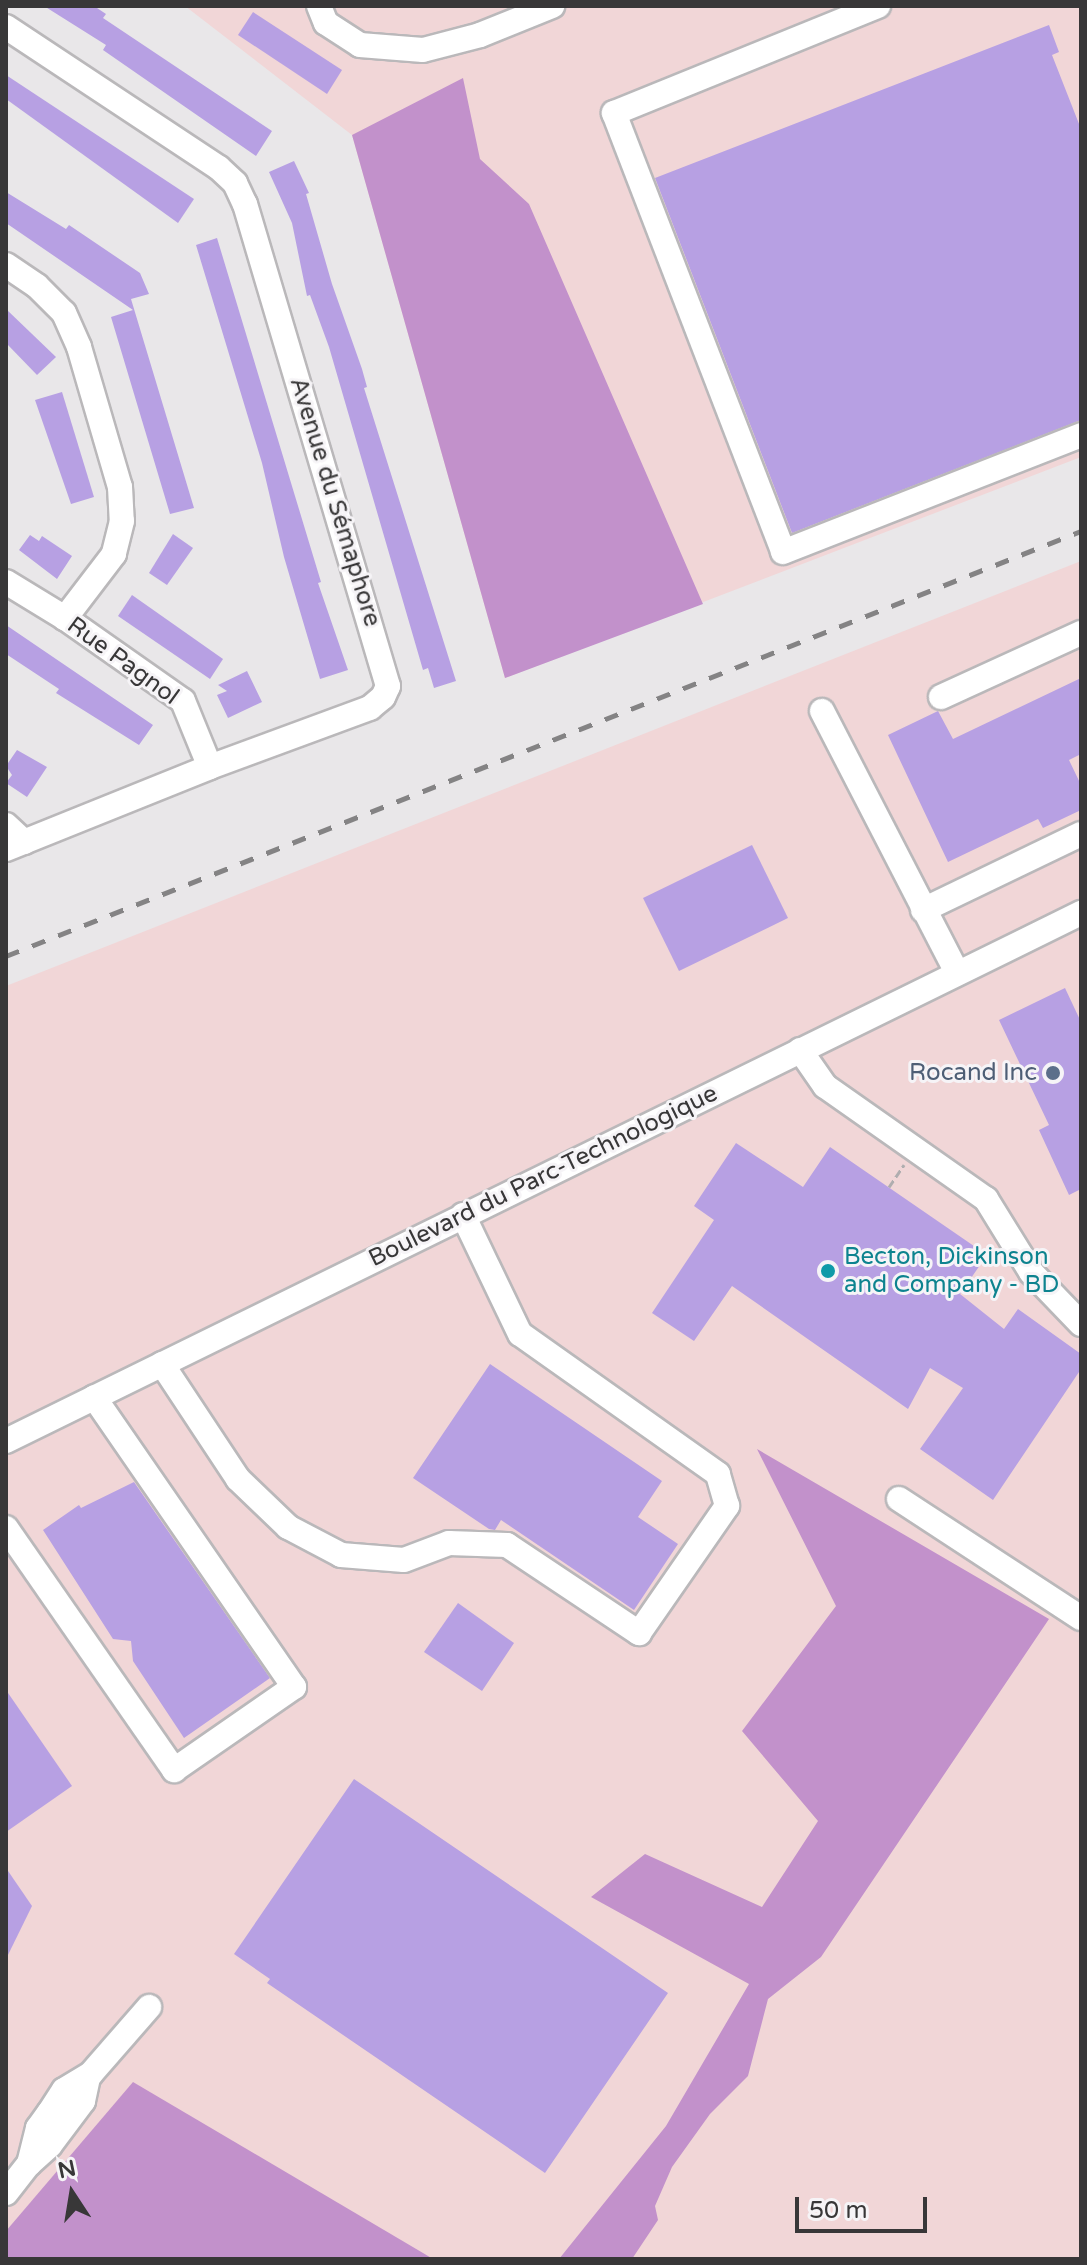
<!DOCTYPE html>
<meta charset="utf-8">
<style>
body{margin:0}
#map{position:relative;width:1087px;height:2265px;overflow:hidden;background:#e9e7e9;font-family:"Varela Round",sans-serif}
div>[style]{position:absolute}
[style*='--x']{left:calc(var(--x)*1px);top:calc(var(--y)*1px);width:calc(var(--w)*1px);rotate:calc(var(--a)*1deg)}
.industrial>*{inset:0;background:#f1d6d7}
.forest>*{inset:0;background:#c291cb}
.building>*{inset:0;background:#b7a0e3}
.path>*{height:3px;margin-top:-1.5px;transform-origin:0;background:repeating-linear-gradient(90deg,#afadaf 0 8px,transparent 0 12px)}
.roads{filter:drop-shadow(2px 0 #bab8ba) drop-shadow(-2px 0 #bab8ba) drop-shadow(0 2px #bab8ba) drop-shadow(0 -2px #bab8ba)}
.minor>*{height:24px;margin:-12px;padding:0 12px;transform-origin:12px;border-radius:12px;background:#fff}
.rail>*{height:5px;margin-top:-2.5px;transform-origin:0;background:repeating-linear-gradient(90deg,#848384 0 14px,transparent 0 28px)}
.dots>*{width:22px;height:22px;translate:-50% -50%;box-sizing:border-box;border:4px solid #f6f4f7;border-radius:50%}
span{translate:-50% -50%;white-space:nowrap;text-align:center;line-height:1.15;-webkit-text-stroke:6px #f6f4f7;paint-order:stroke}
.street-label{font-size:24px;color:#383738}
.service-label{font-size:24px;color:#4e5e75}
.right{translate:-100% -50%;text-align:right}
.culture-label{font-size:24px;color:#0d838f}
.left{translate:0 -50%;text-align:left}
.frame{position:absolute;inset:0;border:8px solid #383738;pointer-events:none}
.north{position:absolute;left:32px;top:2153px;width:80px;height:80px;-webkit-text-stroke:6px #f6f4f7;paint-order:stroke;rotate:348deg;font-size:22px;font-weight:700;line-height:32px;text-align:center;color:#383738}
.north::after{content:'';display:block;margin:auto;width:28px;height:36px;background:#383738;clip-path:polygon(50% 0,100% 100%,50% 72%,0 100%)}
.scale{position:absolute;left:795px;top:2197px;width:132px;height:36px;box-sizing:border-box;border:4px solid #383738;border-top:0;padding-left:10px;font-size:24px;line-height:28px;white-space:nowrap;color:#383738;-webkit-text-stroke:6px #f6f4f7;paint-order:stroke}
</style>
<div id="map">
<div class="industrial">
<i style="clip-path:polygon(185px 6px,1081px 6px,1081px 457px,505px 678px,352px 135px)"></i>
<i style="clip-path:polygon(1081px 561px,1081px 2259px,6px 2259px,6px 986px)"></i>
</div>
<div class="forest">
<i style="clip-path:polygon(463px 78px,480px 159px,529px 204px,703px 604px,505px 678px,352px 135px)"></i>
<i style="clip-path:polygon(757px 1449px,1049px 1619px,821px 1957px,768px 1999px,748px 2076px,710px 2114px,672px 2167px,655px 2206px,658px 2220px,632px 2259px,559px 2259px,666px 2126px,749px 1984px,591px 1897px,645px 1854px,762px 1907px,818px 1821px,742px 1731px,836px 1606px)"></i>
<i style="clip-path:polygon(133px 2082px,423px 2253px,433px 2259px,6px 2259px,6px 2231px)"></i>
</div>
<div class="building">
<i style="clip-path:polygon(44px 6px,94px 6px,106px 14px,103px 18px,272px 131px,256px 156px,103px 50px,106px 45px)"></i>
<i style="clip-path:polygon(253px 12px,342px 70px,327px 94px,238px 35px)"></i>
<i style="clip-path:polygon(1049px 25px,1059px 52px,1052px 55px,1081px 129px,1081px 420px,792px 533px,655px 178px)"></i>
<i style="clip-path:polygon(6px 75px,194px 199px,178px 223px,6px 99px)"></i>
<i style="clip-path:polygon(294px 161px,309px 193px,306px 194px,332px 284px,362px 369px,367px 387px,364px 388px,456px 681px,434px 688px,428px 668px,423px 670px,329px 347px,310px 295px,307px 296px,292px 223px,269px 172px)"></i>
<i style="clip-path:polygon(6px 192px,66px 229px,69px 225px,140px 273px,149px 294px,131px 299px,194px 508px,170px 514px,111px 317px,133px 310px,6px 223px)"></i>
<i style="clip-path:polygon(217px 238px,321px 582px,318px 583px,348px 670px,320px 679px,284px 557px,262px 463px,196px 245px)"></i>
<i style="clip-path:polygon(6px 309px,56px 357px,37px 375px,6px 343px)"></i>
<i style="clip-path:polygon(62px 392px,94px 497px,71px 504px,35px 400px)"></i>
<i style="clip-path:polygon(173px 534px,193px 548px,167px 585px,149px 573px)"></i>
<i style="clip-path:polygon(30px 535px,39px 541px,42px 536px,72px 556px,57px 579px,19px 550px)"></i>
<i style="clip-path:polygon(132px 595px,223px 659px,210px 679px,118px 616px)"></i>
<i style="clip-path:polygon(6px 625px,153px 725px,139px 745px,56px 693px,59px 689px,6px 654px)"></i>
<i style="clip-path:polygon(247px 671px,262px 702px,228px 718px,217px 695px,227px 691px,218px 685px)"></i>
<i style="clip-path:polygon(1081px 678px,1081px 754px,1069px 760px,1081px 785px,1081px 810px,1043px 828px,1038px 819px,948px 862px,888px 735px,938px 711px,953px 739px)"></i>
<i style="clip-path:polygon(17px 750px,47px 767px,27px 797px,6px 783px,12px 775px,6px 766px)"></i>
<i style="clip-path:polygon(752px 845px,788px 918px,679px 971px,643px 898px)"></i>
<i style="clip-path:polygon(1065px 988px,1081px 1022px,1081px 1189px,1069px 1195px,1039px 1130px,1049px 1125px,999px 1020px)"></i>
<i style="clip-path:polygon(736px 1143px,803px 1187px,830px 1147px,987px 1255px,960px 1294px,1004px 1329px,1018px 1309px,1081px 1354px,1081px 1369px,993px 1500px,920px 1449px,963px 1388px,930px 1368px,908px 1409px,732px 1286px,694px 1341px,652px 1313px,714px 1220px,694px 1206px)"></i>
<i style="clip-path:polygon(490px 1364px,662px 1481px,638px 1517px,678px 1544px,634px 1610px,501px 1520px,495px 1530px,489px 1529px,413px 1478px)"></i>
<i style="clip-path:polygon(134px 1482px,270px 1678px,184px 1738px,133px 1661px,131px 1641px,113px 1639px,43px 1530px,79px 1505px,81px 1508px)"></i>
<i style="clip-path:polygon(458px 1603px,514px 1643px,482px 1691px,424px 1652px)"></i>
<i style="clip-path:polygon(6px 1690px,72px 1786px,6px 1832px)"></i>
<i style="clip-path:polygon(354px 1779px,668px 1993px,545px 2173px,267px 1983px,270px 1979px,234px 1954px)"></i>
<i style="clip-path:polygon(6px 1868px,32px 1906px,6px 1959px)"></i>
</div>
<div class="path">
<i style="--x:889;--y:1187;--w:27;--a:-56"></i>
</div>
<div class="roads">
<div class="minor">
<i style="--x:319;--y:6;--w:18;--a:68"></i>
<i style="--x:326;--y:23;--w:40;--a:32.9"></i>
<i style="--x:360;--y:45;--w:63;--a:4.5"></i>
<i style="--x:423;--y:50;--w:59;--a:-14.7"></i>
<i style="--x:480;--y:35;--w:78;--a:-21.9"></i>
<i style="--x:878;--y:6;--w:285;--a:157.9"></i>
<i style="--x:614;--y:113;--w:470;--a:68.9"></i>
<i style="--x:783;--y:552;--w:320;--a:-21.4"></i>
<i style="--x:6;--y:27;--w:255;--a:33.5"></i>
<i style="--x:219;--y:168;--w:22;--a:43"></i>
<i style="--x:235;--y:183;--w:23;--a:65"></i>
<i style="--x:245;--y:204;--w:503;--a:73.48"></i>
<i style="--x:388;--y:686;--w:12;--a:114"></i>
<i style="--x:383;--y:697;--w:17;--a:140"></i>
<i style="--x:370;--y:708;--w:171;--a:159.8"></i>
<i style="--x:210;--y:767;--w:220;--a:158.1"></i>
<i style="--x:6;--y:265;--w:37;--a:34"></i>
<i style="--x:37;--y:286;--w:38;--a:45"></i>
<i style="--x:64;--y:313;--w:37;--a:66"></i>
<i style="--x:79;--y:347;--w:146;--a:73.7"></i>
<i style="--x:120;--y:487;--w:34;--a:87"></i>
<i style="--x:122;--y:521;--w:34;--a:104"></i>
<i style="--x:114;--y:554;--w:81;--a:127.4"></i>
<i style="--x:6;--y:582;--w:69;--a:31.4"></i>
<i style="--x:65;--y:618;--w:144;--a:35.1"></i>
<i style="--x:183;--y:701;--w:71;--a:67.8"></i>
<i style="--x:941;--y:697;--w:154;--a:-24.6"></i>
<i style="--x:822;--y:711;--w:295;--a:62.7"></i>
<i style="--x:6;--y:825;--w:25;--a:43"></i>
<i style="--x:923;--y:910;--w:175;--a:-25.7"></i>
<i style="--x:800;--y:1050;--w:44;--a:55.2"></i>
<i style="--x:825;--y:1086;--w:197;--a:35.1"></i>
<i style="--x:986;--y:1199;--w:86;--a:58.3"></i>
<i style="--x:1031;--y:1272;--w:72;--a:46.1"></i>
<i style="--x:162;--y:1364;--w:138;--a:56.5"></i>
<i style="--x:238;--y:1479;--w:69;--a:43.8"></i>
<i style="--x:288;--y:1527;--w:60;--a:27.8"></i>
<i style="--x:341;--y:1555;--w:63;--a:4.5"></i>
<i style="--x:404;--y:1560;--w:48;--a:-20.7"></i>
<i style="--x:449;--y:1543;--w:58;--a:2"></i>
<i style="--x:507;--y:1545;--w:159;--a:33.7"></i>
<i style="--x:639;--y:1633;--w:155;--a:-55.3"></i>
<i style="--x:727;--y:1506;--w:33;--a:-106"></i>
<i style="--x:718;--y:1474;--w:242;--a:-144.7"></i>
<i style="--x:520;--y:1334;--w:132;--a:-115.6"></i>
<i style="--x:6;--y:1441;--w:1198;--a:-26.16"></i>
<i style="--x:899;--y:1499;--w:217;--a:33.2"></i>
<i style="--x:6;--y:1528;--w:295;--a:55.2"></i>
<i style="--x:174;--y:1770;--w:146;--a:-34.7"></i>
<i style="--x:294;--y:1687;--w:352;--a:-124.6"></i>
<i style="--x:29;--y:2164;--w:37;--a:-76"></i>
<i style="--x:38;--y:2128;--w:19;--a:-54"></i>
<i style="--x:49;--y:2113;--w:27;--a:-57"></i>
<i style="--x:64;--y:2090;--w:31;--a:-31"></i>
<i style="--x:6;--y:2193;--w:37;--a:-52"></i>
<i style="--x:29;--y:2164;--w:28;--a:-42"></i>
<i style="--x:50;--y:2145;--w:55;--a:-53.1"></i>
<i style="--x:83;--y:2101;--w:25;--a:-78"></i>
<i style="--x:88;--y:2077;--w:93;--a:-48.9"></i>
</div>
</div>
<div class="rail">
<i style="--x:6;--y:956;--w:1156;--a:-21.57"></i>
</div>
<div class="dots">
<i style="left:1053px;top:1073px;background:#5c6f8a"></i>
<i style="left:828px;top:1271px;background:#0f9aa8"></i>
</div>
<div class="street-label">
<span style="left:335px;top:502px;rotate:73deg">Avenue du Sémaphore</span>
<span style="left:123px;top:661px;rotate:36deg">Rue Pagnol</span>
<span style="left:543px;top:1176px;rotate:-26deg">Boulevard du Parc-Technologique</span>
</div>
<div class="service-label">
<span class="right" style="left:1037px;top:1073px">Rocand Inc</span>
</div>
<div class="culture-label">
<span class="left" style="left:844px;top:1271px">Becton, Dickinson<br>and Company - BD</span>
</div>
<div class="frame"></div>
<div class="north">N</div>
<div class="scale">50 m</div>
</div>
